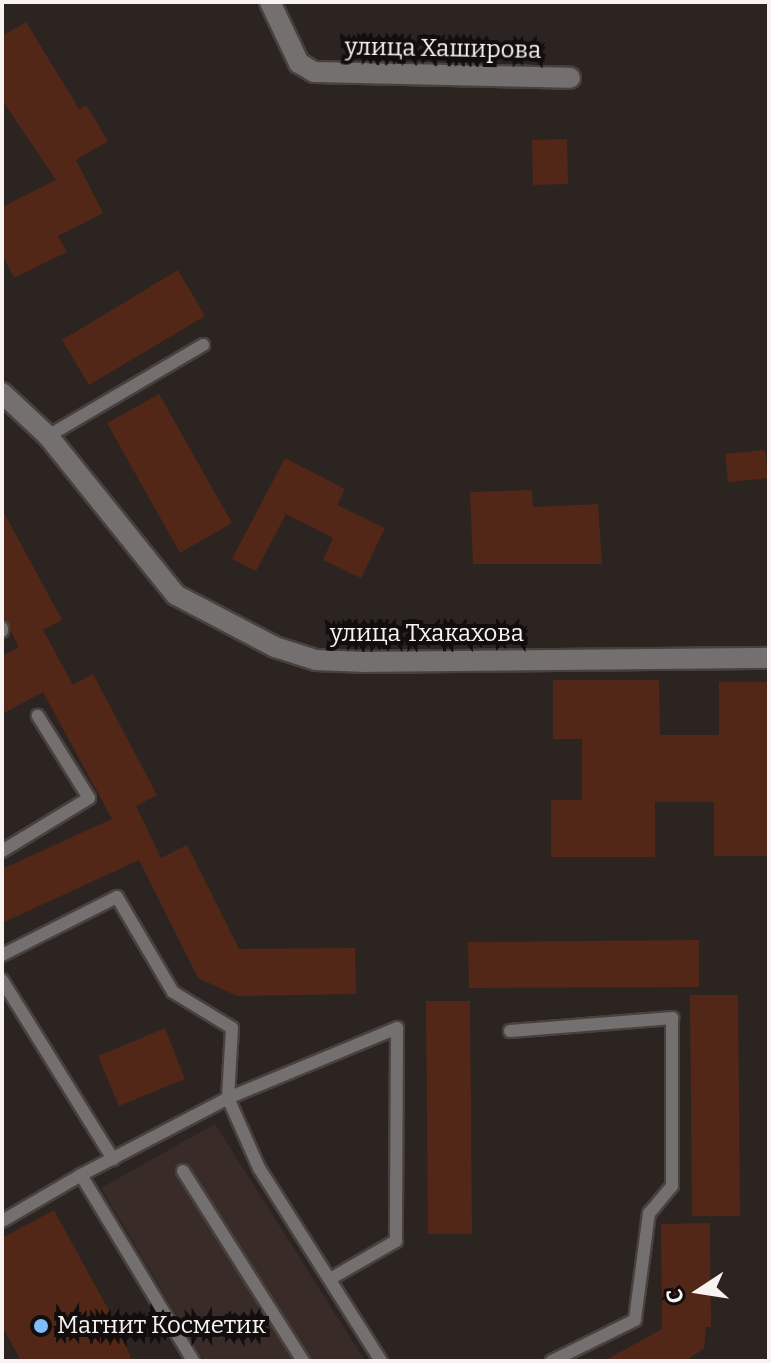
<!DOCTYPE html>
<meta charset="utf-8">
<style>
body{margin:0}
#map{position:relative;width:771px;height:1363px;overflow:hidden;background:#2b2421;font-family:Bitter,serif}
div>[style]{position:absolute}
[style*='--x']{left:calc(var(--x)*1px);top:calc(var(--y)*1px);width:calc(var(--w)*1px);rotate:calc(var(--a)*1deg)}
.built>*{inset:0;background:#392c28}
.building>*{inset:0;background:#532717}
.roads{filter:drop-shadow(2px 0 #48413e) drop-shadow(-2px 0 #48413e) drop-shadow(0 2px #48413e) drop-shadow(0 -2px #48413e)}
.service>*{height:12px;margin:-6px;padding:0 6px;transform-origin:6px;border-radius:6px;background:#74706f}
.minor>*{height:20px;margin:-10px;padding:0 10px;transform-origin:10px;border-radius:10px;background:#74706f}
.dots>*{width:22px;height:22px;translate:-50% -50%;box-sizing:border-box;border:4px solid #110e0d;border-radius:50%}
span{translate:-50% -50%;white-space:nowrap;text-align:center;line-height:1.15;-webkit-text-stroke:8px #110e0d;paint-order:stroke}
.street-label{font-size:24px;color:#f8f3f1}
.poi-label{font-size:24px;color:#f8f3f1}
.left{translate:0 -50%;text-align:left}
.frame{position:absolute;inset:0;border:4px solid #f8f3f1;pointer-events:none}
.north{position:absolute;left:659px;top:1251px;width:80px;height:80px;-webkit-text-stroke:6px #110e0d;paint-order:stroke;rotate:258deg;font-size:22px;font-weight:700;line-height:32px;text-align:center;color:#f8f3f1}
.north::after{content:'';display:block;margin:auto;width:28px;height:36px;background:#f8f3f1;clip-path:polygon(50% 0,100% 100%,50% 72%,0 100%)}
</style>
<div id="map">
<div class="built">
<i style="clip-path:polygon(215px 1124px,365px 1361px,204px 1361px,101px 1188px)"></i>
</div>
<div class="building">
<i style="clip-path:polygon(26px 22px,79px 109px,86px 105px,108px 141px,76px 160px,103px 213px,58px 236px,67px 252px,14px 278px,2px 254px,2px 207px,56px 180px,2px 100px,2px 36px)"></i>
<i style="clip-path:polygon(567px 139px,568px 184px,533px 185px,532px 140px)"></i>
<i style="clip-path:polygon(178px 270px,205px 316px,89px 385px,62px 340px)"></i>
<i style="clip-path:polygon(159px 394px,232px 523px,180px 553px,107px 423px)"></i>
<i style="clip-path:polygon(765px 450px,768px 478px,728px 482px,725px 454px)"></i>
<i style="clip-path:polygon(285px 458px,345px 489px,337px 505px,385px 528px,361px 578px,323px 560px,333px 538px,286px 514px,256px 571px,232px 559px)"></i>
<i style="clip-path:polygon(532px 490px,533px 507px,598px 504px,602px 564px,473px 564px,470px 492px)"></i>
<i style="clip-path:polygon(2px 509px,62px 620px,43px 630px,73px 685px,93px 674px,157px 795px,136px 806px,161px 858px,187px 845px,239px 949px,355px 948px,356px 994px,237px 996px,198px 978px,139px 860px,2px 923px,2px 869px,112px 819px,43px 692px,2px 714px,2px 656px,19px 647px,2px 615px)"></i>
<i style="clip-path:polygon(553px 680px,659px 680px,660px 735px,719px 735px,719px 682px,769px 682px,769px 856px,714px 856px,714px 802px,655px 802px,655px 857px,551px 857px,551px 800px,582px 800px,582px 739px,553px 739px)"></i>
<i style="clip-path:polygon(699px 940px,699px 987px,469px 988px,468px 942px)"></i>
<i style="clip-path:polygon(690px 995px,738px 995px,740px 1216px,692px 1216px)"></i>
<i style="clip-path:polygon(426px 1001px,470px 1001px,472px 1234px,428px 1234px)"></i>
<i style="clip-path:polygon(165px 1028px,185px 1079px,119px 1106px,98px 1056px)"></i>
<i style="clip-path:polygon(54px 1210px,119px 1329px,132px 1361px,21px 1361px,2px 1326px,2px 1238px)"></i>
<i style="clip-path:polygon(710px 1223px,711px 1327px,706px 1327px,704px 1348px,686px 1361px,604px 1361px,662px 1329px,661px 1224px)"></i>
</div>
<div class="roads">
<div class="service">
<i style="--x:48;--y:436;--w:180;--a:-30.4"></i>
<i style="--x:2;--y:628;--w:3;--a:90"></i>
<i style="--x:2;--y:851;--w:102;--a:-31.3"></i>
<i style="--x:89;--y:798;--w:97;--a:-121.9"></i>
<i style="--x:2;--y:955;--w:129;--a:-26.8"></i>
<i style="--x:117;--y:897;--w:110;--a:59.5"></i>
<i style="--x:173;--y:992;--w:69;--a:31.4"></i>
<i style="--x:232;--y:1028;--w:70;--a:93.3"></i>
<i style="--x:228;--y:1098;--w:77;--a:66.1"></i>
<i style="--x:259;--y:1168;--w:228;--a:57.7"></i>
<i style="--x:2;--y:980;--w:211;--a:58.2"></i>
<i style="--x:510;--y:1031;--w:163;--a:-4.6"></i>
<i style="--x:672;--y:1018;--w:168;--a:90"></i>
<i style="--x:672;--y:1186;--w:35;--a:130"></i>
<i style="--x:649;--y:1213;--w:108;--a:97.5"></i>
<i style="--x:635;--y:1320;--w:93;--a:153.7"></i>
<i style="--x:183;--y:1171;--w:225;--a:57.7"></i>
<i style="--x:81;--y:1175;--w:166;--a:-27.6"></i>
<i style="--x:228;--y:1098;--w:183;--a:-22.5"></i>
<i style="--x:397;--y:1028;--w:213;--a:90.3"></i>
<i style="--x:396;--y:1241;--w:76;--a:150.1"></i>
<i style="--x:2;--y:1221;--w:91;--a:-30.2"></i>
<i style="--x:81;--y:1175;--w:217;--a:58.9"></i>
</div>
<div class="minor">
<i style="--x:270;--y:2;--w:68;--a:64.6"></i>
<i style="--x:299;--y:63;--w:17;--a:31"></i>
<i style="--x:314;--y:72;--w:256;--a:1.3"></i>
<i style="--x:2;--y:393;--w:63;--a:43.1"></i>
<i style="--x:48;--y:436;--w:204;--a:51.2"></i>
<i style="--x:176;--y:595;--w:112;--a:27.7"></i>
<i style="--x:275;--y:647;--w:43;--a:17.6"></i>
<i style="--x:316;--y:660;--w:50;--a:2.3"></i>
<i style="--x:366;--y:662;--w:403;--a:-0.6"></i>
</div>
</div>
<div class="dots">
<i style="left:41px;top:1326px;background:#80bdfa"></i>
</div>
<div class="street-label">
<span style="left:443px;top:49px;rotate:1deg">улица Хаширова</span>
<span style="left:427px;top:634px">улица Тхакахова</span>
</div>
<div class="poi-label">
<span class="left" style="left:57px;top:1326px">Магнит Косметик</span>
</div>
<div class="frame"></div>
<div class="north">С</div>
</div>
